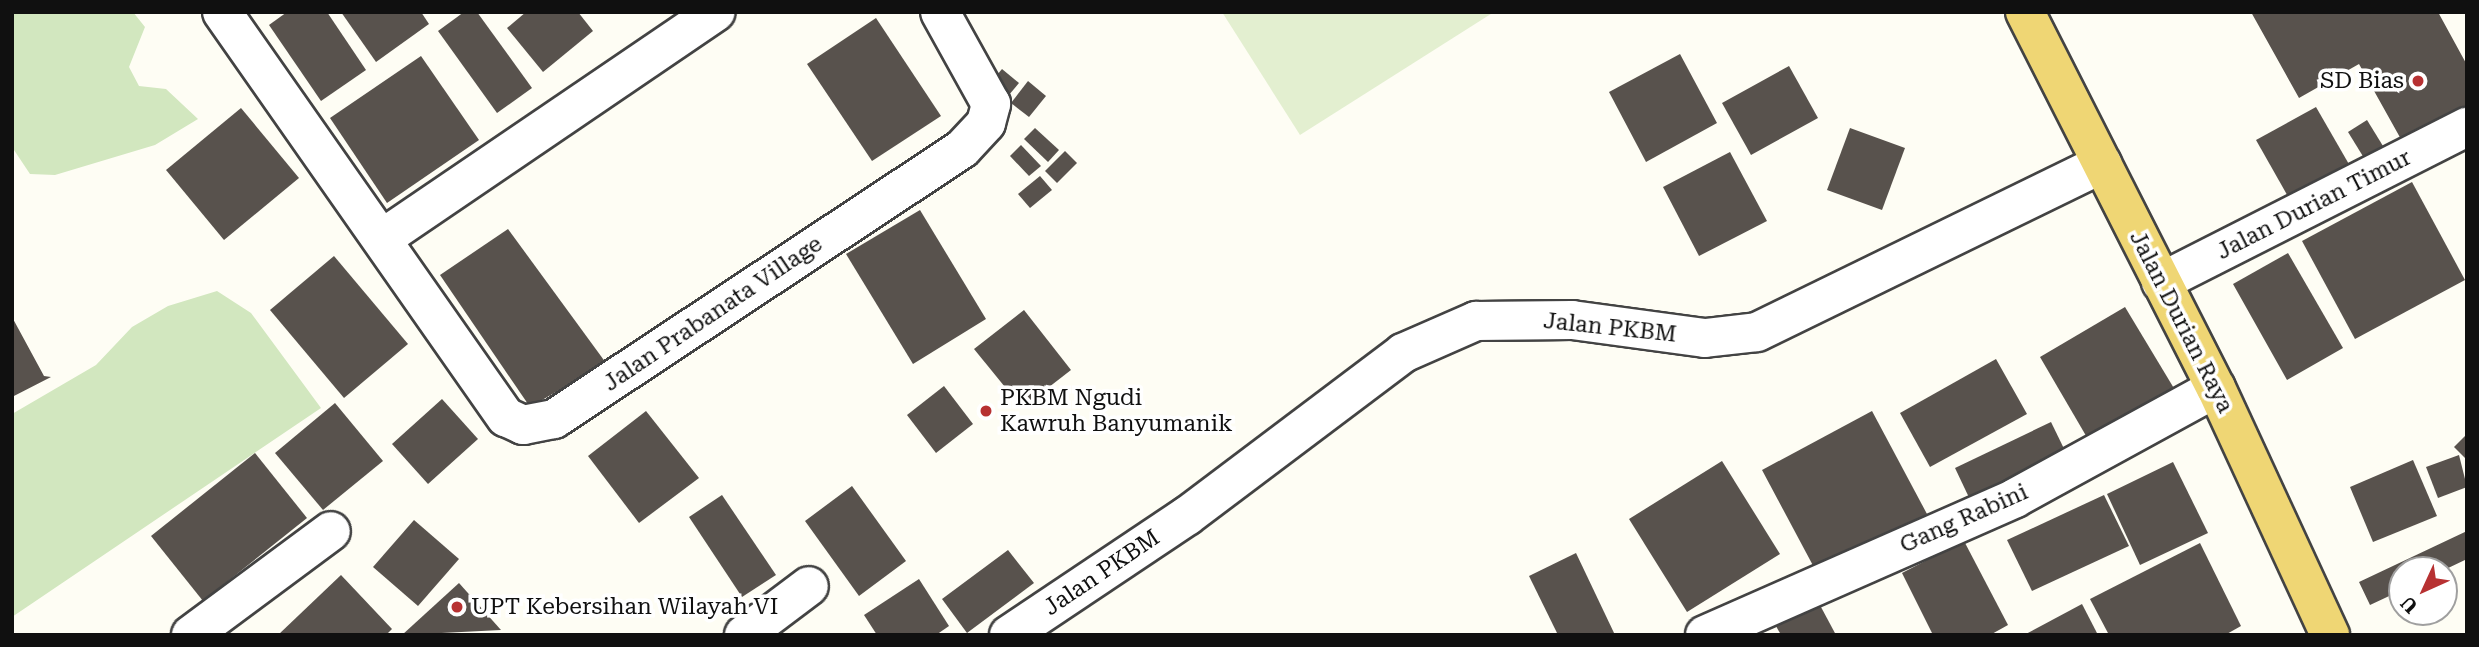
<!DOCTYPE html>
<style>
body{margin:0}
#map{position:relative;width:2479px;height:647px;overflow:hidden;background:#fefdf4;font-family:"Roboto Serif",serif}
div>[style]{position:absolute}
[style*='--x']{left:calc(var(--x)*1px);top:calc(var(--y)*1px);width:calc(var(--w)*1px);rotate:calc(var(--a)*1deg)}
.green>*{inset:0;background:#d2e7bf}
.pitch>*{inset:0;background:#e3efd0}
.building>*{inset:0;background:#58524d}
.roads{filter:drop-shadow(2px 0 #434343) drop-shadow(-2px 0 #434343) drop-shadow(0 2px #434343) drop-shadow(0 -2px #434343)}
.minor>*{height:38px;margin:-19px;padding:0 19px;transform-origin:19px;border-radius:19px;background:#fff}
.major>*{height:38px;margin:-19px;padding:0 19px;transform-origin:19px;border-radius:19px;background:#efd674}
.dots>*{width:19px;height:19px;translate:-50% -50%;box-sizing:border-box;border:4px solid #fff;border-radius:50%}
span{translate:-50% -50%;white-space:nowrap;text-align:center;line-height:1.15;-webkit-text-stroke:7px #fff;paint-order:stroke}
.poi-label{font-size:23px;color:#101010}
.right{translate:-100% -50%;text-align:right}
.left{translate:0 -50%;text-align:left}
.street-label{font-size:23px;color:#101010}
.frame{position:absolute;inset:0;border:14px solid #101010;pointer-events:none}
.north{position:absolute;left:2388px;top:556px;width:70px;height:70px;box-sizing:border-box;background:#fff;border:2px solid #9f9f9f;border-radius:50%;rotate:225deg;font-size:19px;font-weight:700;line-height:28px;text-align:center;color:#101010}
.north::after{content:'';display:block;margin:auto;width:24px;height:32px;background:#b73132;clip-path:polygon(50% 0,100% 100%,50% 72%,0 100%)}
</style>
<div id="map">
<div class="green">
<i style="clip-path:polygon(12px 12px,133px 12px,145px 27px,129px 67px,139px 86px,166px 89px,198px 119px,155px 145px,55px 175px,30px 174px,12px 147px)"></i>
<i style="clip-path:polygon(217px 291px,251px 313px,321px 408px,12px 617px,12px 414px,96px 365px,132px 327px,168px 306px)"></i>
</div>
<div class="pitch">
<i style="clip-path:polygon(1222px 12px,1494px 12px,1300px 135px)"></i>
</div>
<div class="building">
<i style="clip-path:polygon(287px 12px,327px 12px,366px 70px,321px 101px,269px 25px)"></i>
<i style="clip-path:polygon(341px 12px,421px 12px,429px 24px,376px 62px)"></i>
<i style="clip-path:polygon(464px 12px,477px 12px,532px 88px,497px 113px,438px 31px)"></i>
<i style="clip-path:polygon(526px 12px,578px 12px,593px 31px,543px 72px,507px 28px)"></i>
<i style="clip-path:polygon(2251px 12px,2438px 12px,2467px 65px,2467px 105px,2402px 141px,2359px 64px,2299px 98px)"></i>
<i style="clip-path:polygon(876px 18px,941px 116px,872px 161px,807px 64px)"></i>
<i style="clip-path:polygon(1680px 54px,1717px 123px,1646px 162px,1609px 92px)"></i>
<i style="clip-path:polygon(421px 56px,479px 140px,387px 203px,330px 118px)"></i>
<i style="clip-path:polygon(1789px 66px,1818px 118px,1751px 155px,1722px 103px)"></i>
<i style="clip-path:polygon(1002px 69px,1019px 83px,1003px 102px,986px 88px)"></i>
<i style="clip-path:polygon(1028px 81px,1046px 96px,1029px 117px,1011px 103px)"></i>
<i style="clip-path:polygon(2316px 107px,2350px 166px,2290px 200px,2256px 140px)"></i>
<i style="clip-path:polygon(241px 108px,299px 178px,224px 240px,166px 170px)"></i>
<i style="clip-path:polygon(2367px 120px,2383px 146px,2364px 158px,2348px 132px)"></i>
<i style="clip-path:polygon(1035px 128px,1059px 150px,1048px 162px,1024px 139px)"></i>
<i style="clip-path:polygon(1850px 128px,1905px 148px,1882px 210px,1827px 190px)"></i>
<i style="clip-path:polygon(1021px 145px,1041px 166px,1029px 176px,1010px 156px)"></i>
<i style="clip-path:polygon(1065px 151px,1077px 163px,1057px 183px,1045px 171px)"></i>
<i style="clip-path:polygon(1730px 152px,1767px 221px,1699px 256px,1663px 187px)"></i>
<i style="clip-path:polygon(1040px 176px,1052px 190px,1030px 208px,1018px 194px)"></i>
<i style="clip-path:polygon(2412px 182px,2465px 280px,2355px 339px,2302px 241px)"></i>
<i style="clip-path:polygon(920px 210px,986px 319px,913px 364px,846px 254px)"></i>
<i style="clip-path:polygon(508px 229px,606px 363px,530px 407px,440px 275px)"></i>
<i style="clip-path:polygon(2288px 253px,2343px 348px,2287px 380px,2233px 284px)"></i>
<i style="clip-path:polygon(334px 256px,408px 344px,344px 398px,270px 310px)"></i>
<i style="clip-path:polygon(2125px 307px,2178px 395px,2092px 446px,2040px 357px)"></i>
<i style="clip-path:polygon(1024px 310px,1071px 370px,1022px 408px,974px 349px)"></i>
<i style="clip-path:polygon(12px 317px,44px 376px,51px 377px,12px 397px)"></i>
<i style="clip-path:polygon(1996px 359px,2027px 414px,1930px 467px,1900px 413px)"></i>
<i style="clip-path:polygon(944px 386px,973px 424px,936px 453px,907px 415px)"></i>
<i style="clip-path:polygon(442px 399px,478px 439px,428px 484px,392px 444px)"></i>
<i style="clip-path:polygon(335px 403px,383px 461px,323px 510px,275px 453px)"></i>
<i style="clip-path:polygon(646px 411px,699px 478px,639px 523px,588px 456px)"></i>
<i style="clip-path:polygon(1872px 411px,1927px 514px,1817px 573px,1762px 470px)"></i>
<i style="clip-path:polygon(2051px 422px,2070px 461px,1974px 508px,1955px 468px)"></i>
<i style="clip-path:polygon(2467px 434px,2467px 460px,2454px 447px)"></i>
<i style="clip-path:polygon(255px 453px,307px 518px,203px 601px,151px 536px)"></i>
<i style="clip-path:polygon(2459px 455px,2467px 487px,2438px 498px,2426px 467px)"></i>
<i style="clip-path:polygon(2413px 460px,2437px 516px,2373px 542px,2350px 487px)"></i>
<i style="clip-path:polygon(1722px 461px,1780px 554px,1687px 612px,1629px 519px)"></i>
<i style="clip-path:polygon(2173px 462px,2208px 533px,2140px 565px,2107px 494px)"></i>
<i style="clip-path:polygon(852px 486px,906px 561px,859px 596px,805px 521px)"></i>
<i style="clip-path:polygon(722px 495px,776px 575px,742px 597px,689px 517px)"></i>
<i style="clip-path:polygon(2104px 495px,2129px 546px,2032px 591px,2007px 540px)"></i>
<i style="clip-path:polygon(414px 520px,459px 559px,418px 606px,373px 567px)"></i>
<i style="clip-path:polygon(2467px 531px,2467px 559px,2444px 570px,2402px 570px,2402px 590px,2370px 605px,2359px 582px)"></i>
<i style="clip-path:polygon(1964px 541px,2008px 625px,1990px 635px,1933px 635px,1902px 573px)"></i>
<i style="clip-path:polygon(2200px 543px,2241px 626px,2225px 635px,2109px 635px,2090px 599px)"></i>
<i style="clip-path:polygon(1008px 550px,1034px 583px,967px 633px,942px 599px)"></i>
<i style="clip-path:polygon(1576px 553px,1615px 635px,1558px 635px,1529px 576px)"></i>
<i style="clip-path:polygon(341px 575px,392px 629px,386px 635px,278px 635px)"></i>
<i style="clip-path:polygon(919px 579px,949px 626px,936px 635px,877px 635px,864px 615px)"></i>
<i style="clip-path:polygon(459px 583px,501px 630px,402px 635px)"></i>
<i style="clip-path:polygon(1814px 594px,1836px 635px,1781px 635px,1771px 617px)"></i>
<i style="clip-path:polygon(2082px 604px,2098px 635px,2024px 635px)"></i>
</div>
<div class="roads">
<div class="minor">
<i style="--x:222;--y:12;--w:495;--a:55"></i>
<i style="--x:506;--y:417;--w:19;--a:25"></i>
<i style="--x:523;--y:425;--w:32;--a:-11"></i>
<i style="--x:554;--y:419;--w:489;--a:-33.5"></i>
<i style="--x:962;--y:149;--w:35;--a:-47"></i>
<i style="--x:986;--y:123;--w:20;--a:-75"></i>
<i style="--x:991;--y:104;--w:105;--a:-119"></i>
<i style="--x:383;--y:238;--w:402;--a:-34.2"></i>
<i style="--x:2161;--y:282;--w:343;--a:-26.9"></i>
<i style="--x:191;--y:635;--w:174;--a:-36.6"></i>
<i style="--x:744;--y:635;--w:81;--a:-37"></i>
<i style="--x:1009;--y:635;--w:214;--a:-33.8"></i>
<i style="--x:1187;--y:516;--w:271;--a:-37"></i>
<i style="--x:1403;--y:353;--w:80;--a:-23.7"></i>
<i style="--x:1476;--y:321;--w:96;--a:-0.6"></i>
<i style="--x:1572;--y:320;--w:134;--a:7.7"></i>
<i style="--x:1705;--y:338;--w:52;--a:-6.6"></i>
<i style="--x:1757;--y:332;--w:384;--a:-26"></i>
<i style="--x:1705;--y:635;--w:339;--a:-23.8"></i>
<i style="--x:2015;--y:498;--w:229;--a:-28.7"></i>
</div>
<div class="major">
<i style="--x:2025;--y:12;--w:422;--a:63.1"></i>
<i style="--x:2216;--y:388;--w:272;--a:65.2"></i>
</div>
</div>
<div class="dots">
<i style="left:2418px;top:81px;background:#b73132"></i>
<i style="left:986px;top:411px;background:#b73132"></i>
<i style="left:457px;top:607px;background:#b73132"></i>
</div>
<div class="poi-label">
<span class="right" style="left:2404px;top:81px">SD Bias</span>
<span class="left" style="left:1000px;top:411px">PKBM Ngudi<br>Kawruh Banyumanik</span>
<span class="left" style="left:471px;top:607px">UPT Kebersihan Wilayah VI</span>
</div>
<div class="street-label">
<span style="left:2314px;top:205px;rotate:-27deg">Jalan Durian Timur</span>
<span style="left:713px;top:314px;rotate:-34deg">Jalan Prabanata Village</span>
<span style="left:2181px;top:322px;rotate:63deg">Jalan Durian Raya</span>
<span style="left:1610px;top:328px;rotate:6deg">Jalan PKBM</span>
<span style="left:1964px;top:519px;rotate:-24deg">Gang Rabini</span>
<span style="left:1102px;top:573px;rotate:-34deg">Jalan PKBM</span>
</div>
<div class="frame"></div>
<div class="north">U</div>
</div>
